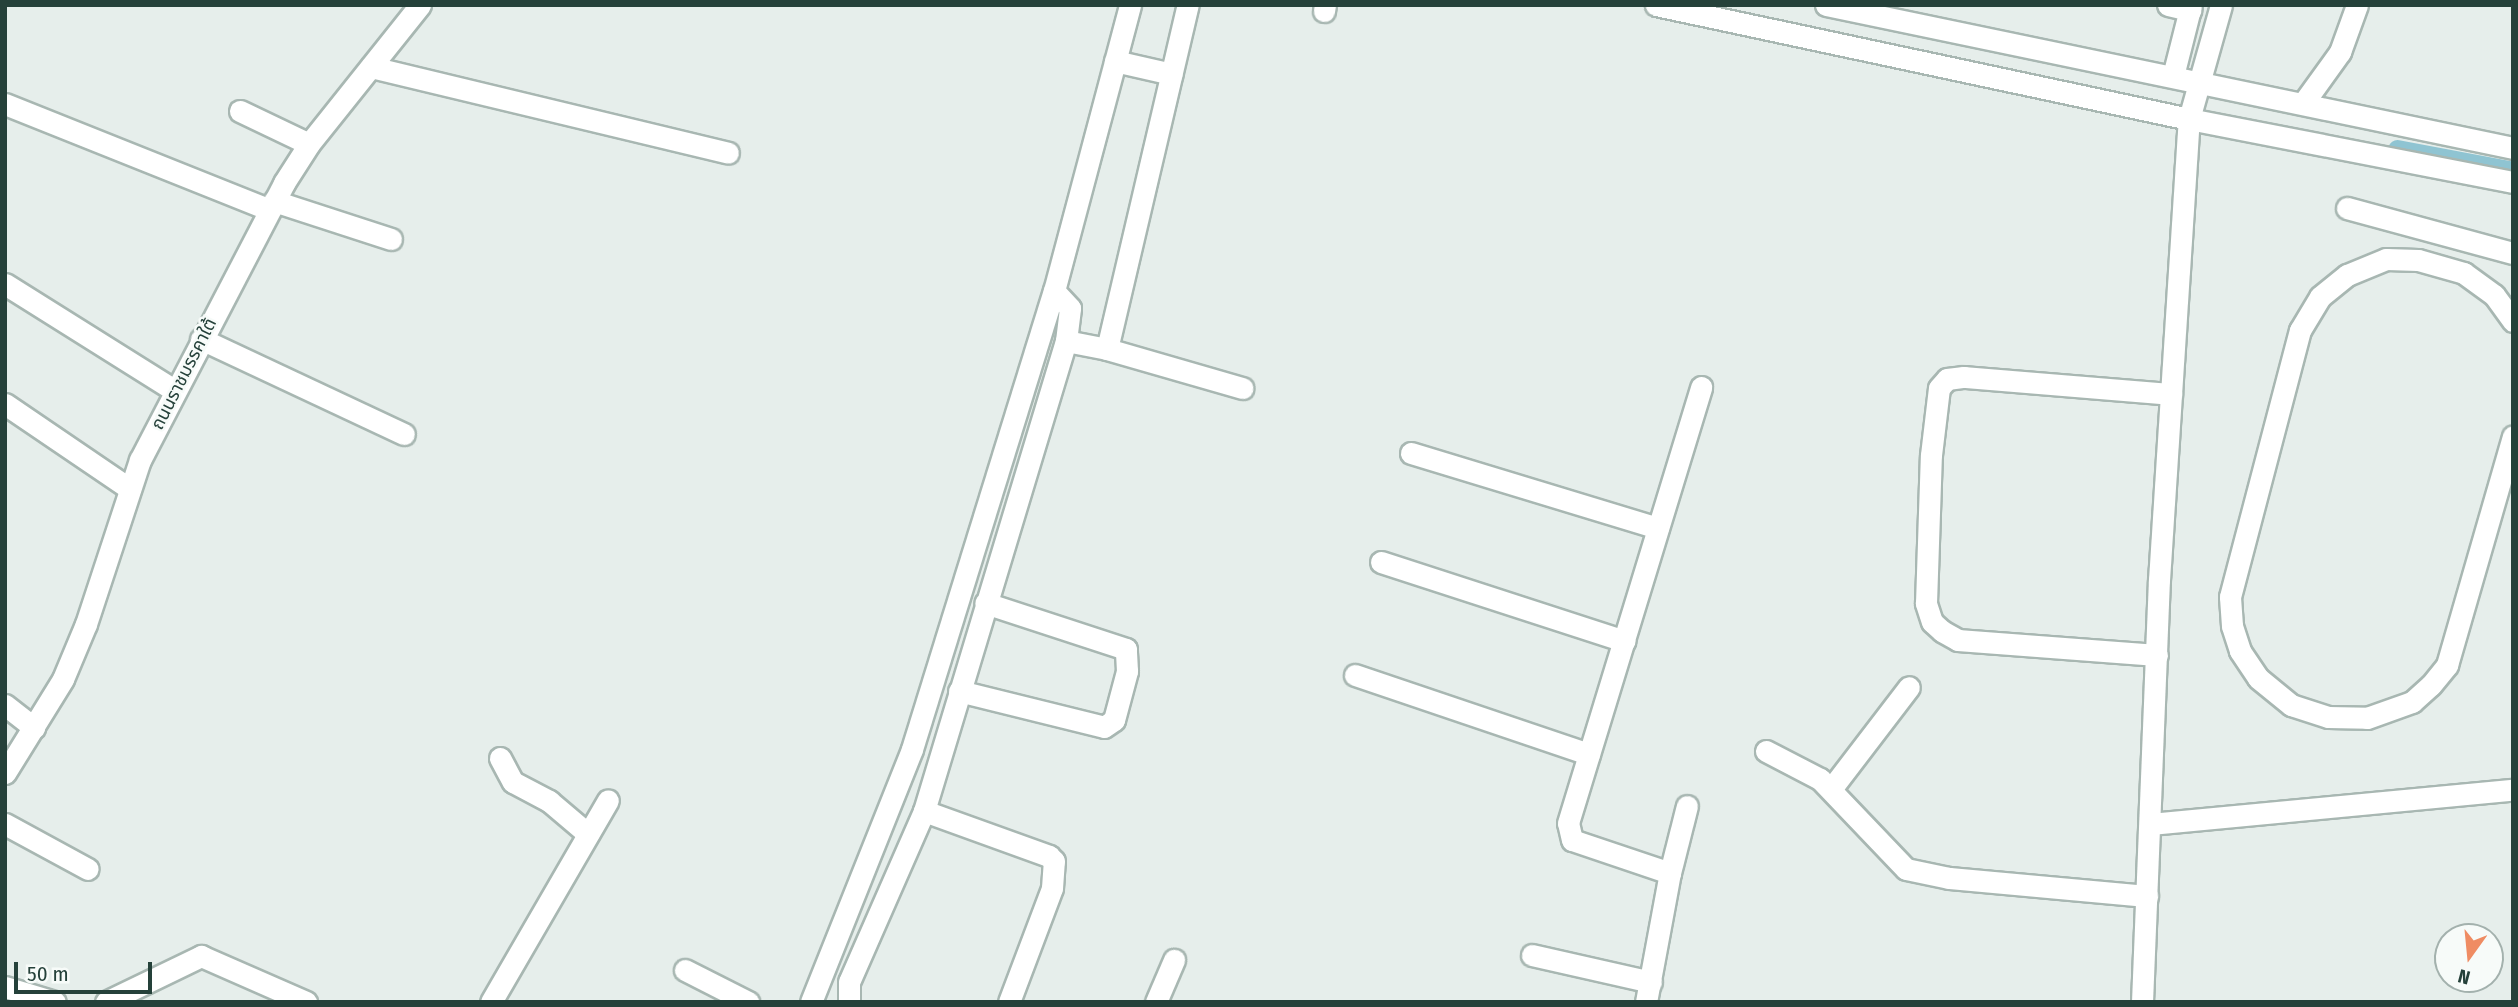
<!DOCTYPE html>
<meta charset="utf-8">
<style>
body{margin:0}
#map{position:relative;width:2518px;height:1007px;overflow:hidden;background:#e6eeeb;font-family:"Fira Sans Condensed","Noto Sans Thai",sans-serif}
div>[style]{position:absolute}
[style*='--x']{left:calc(var(--x)*1px);top:calc(var(--y)*1px);width:calc(var(--w)*1px);rotate:calc(var(--a)*1deg)}
.canal>*{height:19px;margin:-9.5px;padding:0 9.5px;transform-origin:9.5px;border-radius:9.5px;background:#8fc4d2}
.roads{filter:drop-shadow(2px 0 #a8b7b2) drop-shadow(-2px 0 #a8b7b2) drop-shadow(0 2px #a8b7b2) drop-shadow(0 -2px #a8b7b2)}
.minor>*{height:21px;margin:-10.5px;padding:0 10.5px;transform-origin:10.5px;border-radius:10.5px;background:#fff}
span{translate:-50% -50%;white-space:nowrap;text-align:center;line-height:1.15;-webkit-text-stroke:5px #f7fbf9;paint-order:stroke}
.street-label{font-size:18px;color:#25413a}
.frame{position:absolute;inset:0;border:7px solid #25413a;pointer-events:none}
.north{position:absolute;left:2434px;top:923px;width:70px;height:70px;box-sizing:border-box;background:#f7fbf9;border:2px solid #a3b1ad;border-radius:50%;rotate:195deg;font-size:19px;font-weight:700;line-height:28px;text-align:center;color:#25413a}
.north::after{content:'';display:block;margin:auto;width:24px;height:32px;background:#ef8c63;clip-path:polygon(50% 0,100% 100%,50% 72%,0 100%)}
.scale{position:absolute;left:14px;top:962px;width:138px;height:32px;box-sizing:border-box;border:4px solid #25413a;border-top:0;padding-left:9px;font-size:21px;line-height:24px;white-space:nowrap;color:#25413a;-webkit-text-stroke:5px #f7fbf9;paint-order:stroke}
</style>
<div id="map">
<div class="canal">
<i style="--x:2397;--y:149;--w:118;--a:10.7"></i>
</div>
<div class="roads">
<div class="minor">
<i style="--x:1656;--y:5;--w:545;--a:12.07"></i>
<i style="--x:2189;--y:119;--w:330;--a:11"></i>
<i style="--x:1826;--y:5;--w:702;--a:11.76"></i>
<i style="--x:2168;--y:5;--w:23;--a:13"></i>
<i style="--x:1324;--y:11;--w:6;--a:-81"></i>
<i style="--x:1115;--y:61;--w:58;--a:12.8"></i>
<i style="--x:371;--y:67;--w:367;--a:13.5"></i>
<i style="--x:2173;--y:76;--w:73;--a:-75.8"></i>
<i style="--x:2304;--y:102;--w:62;--a:-54.2"></i>
<i style="--x:2340;--y:52;--w:50;--a:-70.1"></i>
<i style="--x:5;--y:104;--w:285;--a:21.8"></i>
<i style="--x:240;--y:111;--w:76;--a:25.6"></i>
<i style="--x:274;--y:201;--w:123;--a:18"></i>
<i style="--x:2347;--y:208;--w:172;--a:15.2"></i>
<i style="--x:5;--y:284;--w:199;--a:32.1"></i>
<i style="--x:2513;--y:321;--w:32;--a:-126"></i>
<i style="--x:2494;--y:295;--w:37;--a:-144"></i>
<i style="--x:2464;--y:273;--w:48;--a:-164.2"></i>
<i style="--x:2418;--y:260;--w:32;--a:-178"></i>
<i style="--x:2386;--y:259;--w:42;--a:157.7"></i>
<i style="--x:2347;--y:275;--w:35;--a:141"></i>
<i style="--x:2320;--y:297;--w:39;--a:121"></i>
<i style="--x:2300;--y:330;--w:276;--a:104.7"></i>
<i style="--x:2230;--y:597;--w:29;--a:86"></i>
<i style="--x:2232;--y:626;--w:26;--a:72"></i>
<i style="--x:2240;--y:651;--w:32;--a:56"></i>
<i style="--x:2258;--y:678;--w:43;--a:39.3"></i>
<i style="--x:2291;--y:705;--w:39;--a:18"></i>
<i style="--x:2328;--y:717;--w:39;--a:1"></i>
<i style="--x:2367;--y:718;--w:48;--a:-19.6"></i>
<i style="--x:2412;--y:702;--w:25;--a:-42"></i>
<i style="--x:2431;--y:685;--w:26;--a:-51"></i>
<i style="--x:2447;--y:665;--w:238;--a:-73.9"></i>
<i style="--x:201;--y:339;--w:224;--a:25.1"></i>
<i style="--x:1066;--y:341;--w:42;--a:11"></i>
<i style="--x:1107;--y:349;--w:353;--a:-76.8"></i>
<i style="--x:1107;--y:349;--w:141;--a:16.1"></i>
<i style="--x:5;--y:404;--w:151;--a:34.2"></i>
<i style="--x:1411;--y:453;--w:258;--a:16.9"></i>
<i style="--x:1381;--y:562;--w:256;--a:18"></i>
<i style="--x:2157;--y:655;--w:200;--a:-175.7"></i>
<i style="--x:1958;--y:640;--w:18;--a:-151"></i>
<i style="--x:1942;--y:631;--w:13;--a:-138"></i>
<i style="--x:1932;--y:622;--w:20;--a:-108"></i>
<i style="--x:1926;--y:603;--w:148;--a:-88.1"></i>
<i style="--x:1931;--y:455;--w:67;--a:-83.2"></i>
<i style="--x:1939;--y:388;--w:12;--a:-48"></i>
<i style="--x:1947;--y:379;--w:17;--a:-7"></i>
<i style="--x:1964;--y:377;--w:208;--a:4.7"></i>
<i style="--x:1355;--y:675;--w:247;--a:18.7"></i>
<i style="--x:959;--y:691;--w:149;--a:13.9"></i>
<i style="--x:1104;--y:727;--w:12;--a:-35"></i>
<i style="--x:1114;--y:720;--w:51;--a:-75.1"></i>
<i style="--x:1127;--y:671;--w:22;--a:-93"></i>
<i style="--x:1126;--y:649;--w:148;--a:-161.9"></i>
<i style="--x:5;--y:705;--w:37;--a:38"></i>
<i style="--x:1766;--y:751;--w:61;--a:27.4"></i>
<i style="--x:1820;--y:779;--w:124;--a:46.3"></i>
<i style="--x:1906;--y:869;--w:44;--a:11.8"></i>
<i style="--x:1949;--y:878;--w:199;--a:5.2"></i>
<i style="--x:500;--y:758;--w:27;--a:62"></i>
<i style="--x:513;--y:782;--w:41;--a:27.8"></i>
<i style="--x:549;--y:801;--w:51;--a:40.2"></i>
<i style="--x:5;--y:773;--w:110;--a:-58.3"></i>
<i style="--x:63;--y:679;--w:60;--a:-67.3"></i>
<i style="--x:86;--y:624;--w:173;--a:-71.8"></i>
<i style="--x:140;--y:460;--w:312;--a:-62.5"></i>
<i style="--x:284;--y:183;--w:46;--a:-57.3"></i>
<i style="--x:309;--y:144;--w:178;--a:-51.4"></i>
<i style="--x:1831;--y:789;--w:128;--a:-52.6"></i>
<i style="--x:5;--y:824;--w:94;--a:28.5"></i>
<i style="--x:2150;--y:824;--w:365;--a:-5.4"></i>
<i style="--x:1670;--y:873;--w:69;--a:-75.8"></i>
<i style="--x:1532;--y:955;--w:122;--a:12.8"></i>
<i style="--x:685;--y:970;--w:71;--a:26.9"></i>
<i style="--x:5;--y:987;--w:52;--a:16.7"></i>
<i style="--x:106;--y:1002;--w:106;--a:-25.8"></i>
<i style="--x:201;--y:956;--w:115;--a:23.7"></i>
<i style="--x:491;--y:1002;--w:233;--a:-59.9"></i>
<i style="--x:811;--y:1002;--w:272;--a:-68.2"></i>
<i style="--x:912;--y:749;--w:480;--a:-72.8"></i>
<i style="--x:1054;--y:291;--w:296;--a:-75.1"></i>
<i style="--x:849;--y:1002;--w:20;--a:-90"></i>
<i style="--x:849;--y:982;--w:187;--a:-66.3"></i>
<i style="--x:1009;--y:1002;--w:122;--a:-69.3"></i>
<i style="--x:1052;--y:888;--w:27;--a:-86"></i>
<i style="--x:1054;--y:861;--w:7;--a:-135"></i>
<i style="--x:1049;--y:856;--w:133;--a:-160.2"></i>
<i style="--x:924;--y:811;--w:491;--a:-73.2"></i>
<i style="--x:1066;--y:341;--w:33;--a:-83"></i>
<i style="--x:1070;--y:308;--w:23;--a:-133"></i>
<i style="--x:1156;--y:1002;--w:46;--a:-66.8"></i>
<i style="--x:1646;--y:1002;--w:131;--a:-79.5"></i>
<i style="--x:1670;--y:873;--w:103;--a:-161.4"></i>
<i style="--x:1572;--y:840;--w:17;--a:-103"></i>
<i style="--x:1568;--y:823;--w:456;--a:-73"></i>
<i style="--x:2142;--y:1002;--w:422;--a:-87.7"></i>
<i style="--x:2159;--y:580;--w:462;--a:-86.3"></i>
<i style="--x:2189;--y:119;--w:118;--a:-74.3"></i>
</div>
</div>
<div class="street-label">
<span style="left:184px;top:374px;rotate:-63deg">ถนนราชมรรคาใต้</span>
</div>
<div class="frame"></div>
<div class="north">N</div>
<div class="scale">50 m</div>
</div>
